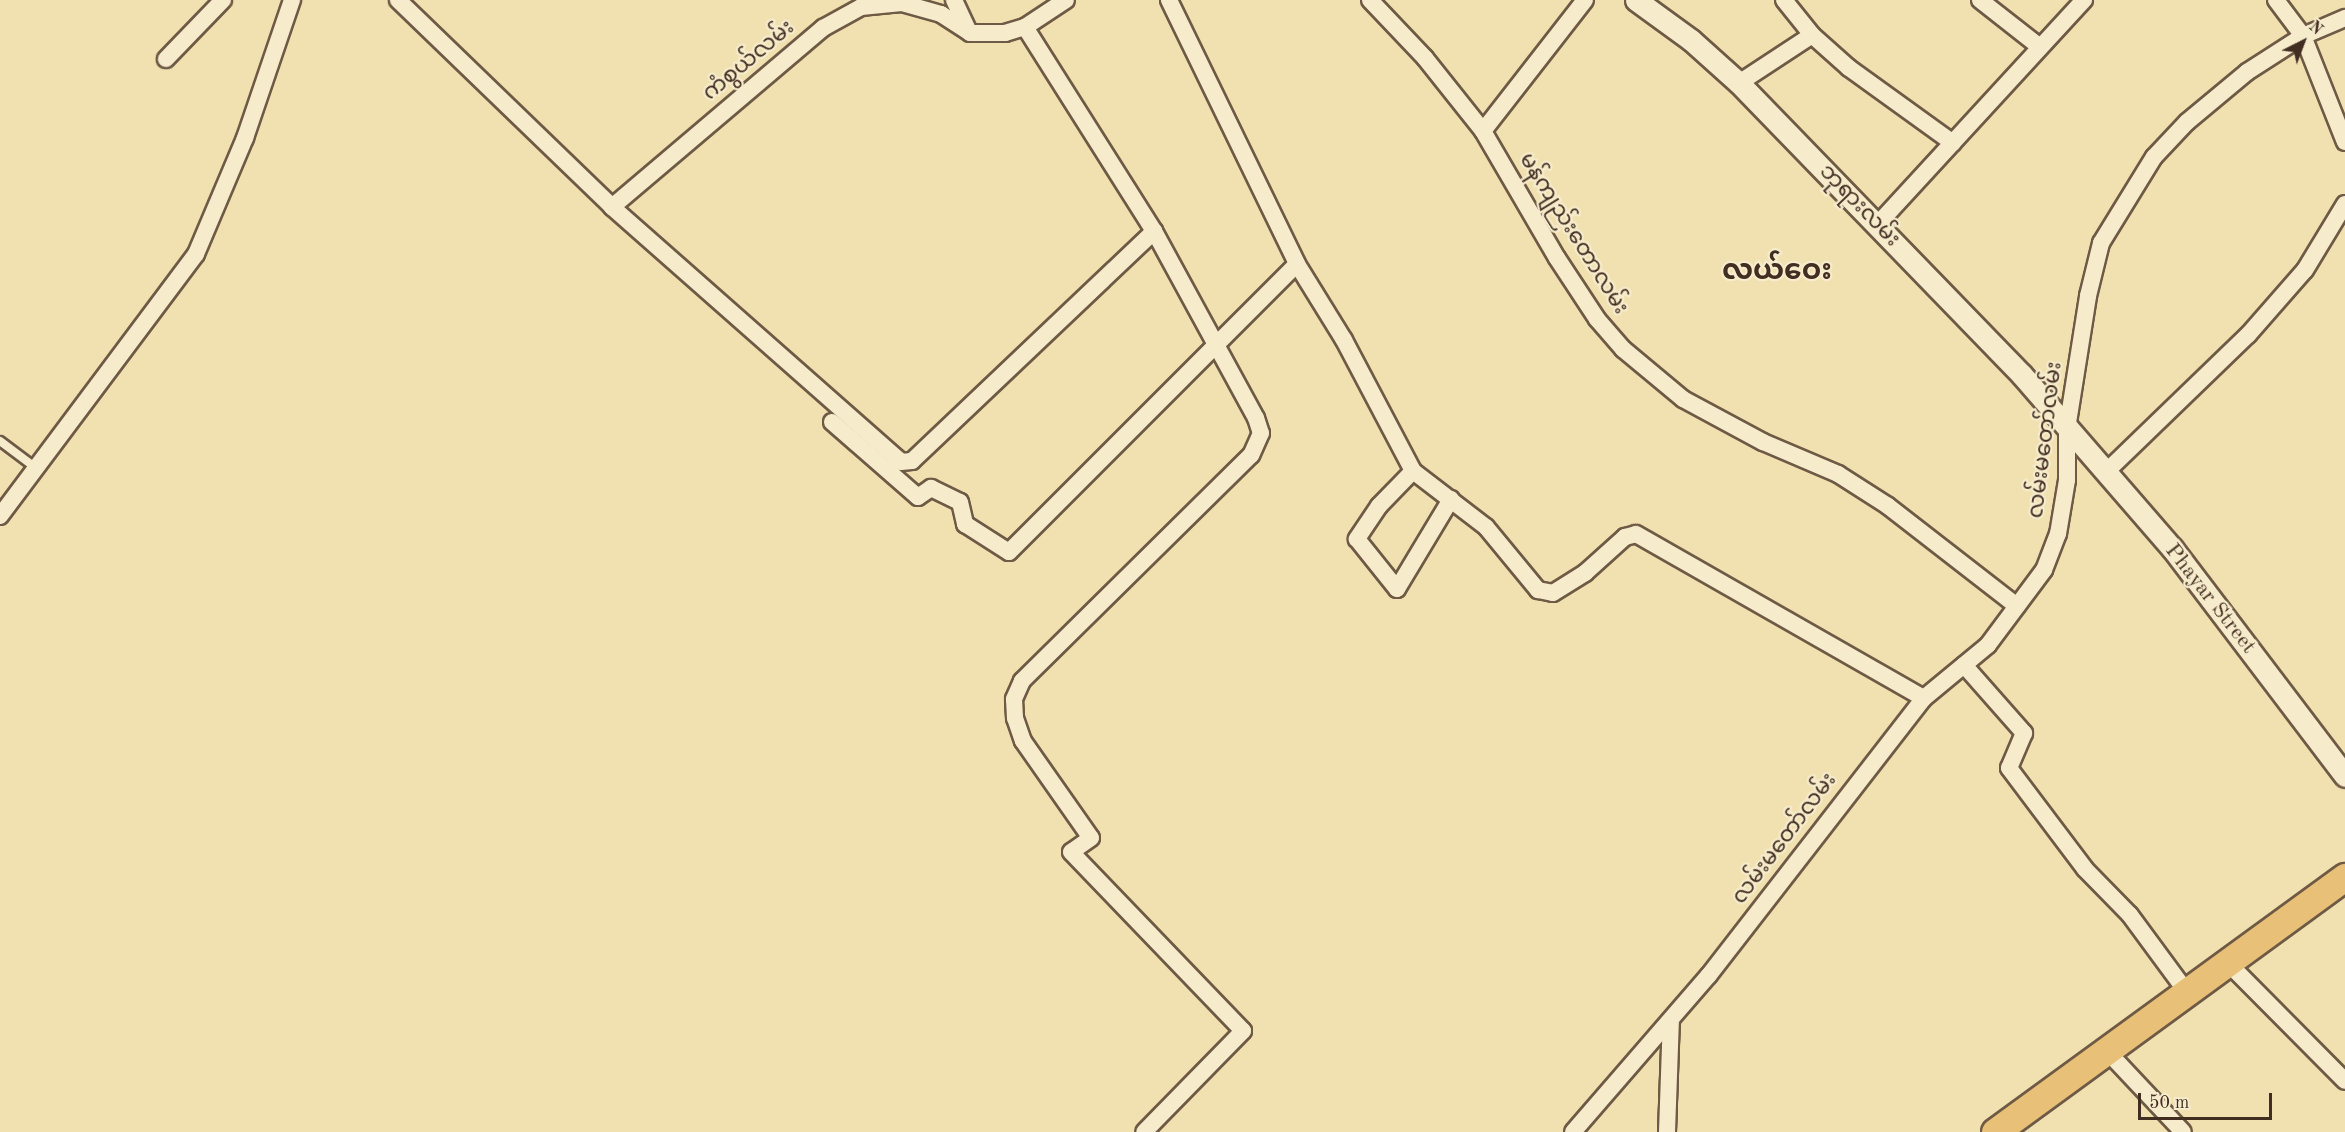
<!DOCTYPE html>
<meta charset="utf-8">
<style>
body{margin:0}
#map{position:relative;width:2345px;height:1132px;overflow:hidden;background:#f1e1b0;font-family:"Old Standard TT","Noto Sans Myanmar",serif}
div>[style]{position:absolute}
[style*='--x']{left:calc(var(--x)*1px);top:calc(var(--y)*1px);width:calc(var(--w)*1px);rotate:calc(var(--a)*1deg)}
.roads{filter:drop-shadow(2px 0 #6e5a45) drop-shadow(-2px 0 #6e5a45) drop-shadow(0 2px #6e5a45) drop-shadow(0 -2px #6e5a45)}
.service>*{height:8px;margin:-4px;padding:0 4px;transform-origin:4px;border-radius:4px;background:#f6eccc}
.minor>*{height:16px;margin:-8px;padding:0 8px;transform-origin:8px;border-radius:8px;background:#f6eccc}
.tertiary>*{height:21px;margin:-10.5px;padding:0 10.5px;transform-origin:10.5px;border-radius:10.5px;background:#f6eccc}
.primary>*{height:27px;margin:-13.5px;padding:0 13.5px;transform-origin:13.5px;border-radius:13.5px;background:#e8c078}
span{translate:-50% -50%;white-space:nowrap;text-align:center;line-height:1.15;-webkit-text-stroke:4.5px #f6eccc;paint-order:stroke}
.street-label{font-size:22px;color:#422d21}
.district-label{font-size:28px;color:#422d21;font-weight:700}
.north{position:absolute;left:2273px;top:12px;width:60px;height:60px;-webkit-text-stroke:4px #f6eccc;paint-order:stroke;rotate:42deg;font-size:16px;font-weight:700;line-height:24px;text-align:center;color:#422d21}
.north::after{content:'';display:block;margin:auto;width:21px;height:27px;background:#422d21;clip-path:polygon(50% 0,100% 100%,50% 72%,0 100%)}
.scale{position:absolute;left:2138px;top:1093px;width:134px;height:27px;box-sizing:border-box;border:3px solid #422d21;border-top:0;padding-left:8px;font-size:18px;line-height:21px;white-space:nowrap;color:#422d21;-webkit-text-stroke:4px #f6eccc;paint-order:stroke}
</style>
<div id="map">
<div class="roads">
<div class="service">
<i style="--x:0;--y:441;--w:45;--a:36.9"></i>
</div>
<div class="minor">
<i style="--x:398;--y:0;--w:298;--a:44"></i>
<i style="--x:612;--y:207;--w:385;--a:41.4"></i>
<i style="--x:901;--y:462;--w:11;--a:-5"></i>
<i style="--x:912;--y:461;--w:334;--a:-43.5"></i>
<i style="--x:954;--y:0;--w:35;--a:65"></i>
<i style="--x:1169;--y:0;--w:293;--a:64.1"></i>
<i style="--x:1297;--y:264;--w:89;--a:58.3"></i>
<i style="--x:1344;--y:340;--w:148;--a:62.2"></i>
<i style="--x:1413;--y:471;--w:92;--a:37.5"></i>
<i style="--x:1486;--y:527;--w:82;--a:50.5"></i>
<i style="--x:1538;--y:590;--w:15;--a:11"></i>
<i style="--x:1553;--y:593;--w:38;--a:-32"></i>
<i style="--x:1585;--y:573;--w:54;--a:-42"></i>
<i style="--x:1625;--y:537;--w:11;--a:-15"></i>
<i style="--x:1636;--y:534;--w:331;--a:29.7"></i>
<i style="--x:1370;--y:0;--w:80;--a:46.5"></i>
<i style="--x:1425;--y:58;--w:93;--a:51.5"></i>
<i style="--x:1483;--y:131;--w:147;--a:59.8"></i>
<i style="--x:1557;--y:258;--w:73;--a:56.7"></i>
<i style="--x:1597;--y:319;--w:40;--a:49"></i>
<i style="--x:1623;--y:349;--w:78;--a:39.8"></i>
<i style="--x:1683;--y:399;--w:91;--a:28.3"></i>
<i style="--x:1763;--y:442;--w:82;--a:23.1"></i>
<i style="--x:1838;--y:474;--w:59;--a:32.6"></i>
<i style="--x:1888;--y:506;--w:163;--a:37.8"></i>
<i style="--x:1784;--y:0;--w:45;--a:51.3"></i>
<i style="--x:1812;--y:35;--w:50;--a:41.7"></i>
<i style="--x:1849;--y:68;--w:128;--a:35.8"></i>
<i style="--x:1980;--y:0;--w:76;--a:38.1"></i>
<i style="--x:2276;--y:0;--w:45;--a:53.1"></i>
<i style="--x:2303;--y:36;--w:114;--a:68.4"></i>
<i style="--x:1025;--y:27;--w:241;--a:57.7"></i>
<i style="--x:1154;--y:231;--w:213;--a:61.4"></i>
<i style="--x:1256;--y:418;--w:16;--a:72"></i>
<i style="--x:1261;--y:433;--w:24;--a:114"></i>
<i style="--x:1251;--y:455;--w:322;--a:135.4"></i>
<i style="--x:1022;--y:681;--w:20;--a:114"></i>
<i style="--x:1014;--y:699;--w:19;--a:87"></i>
<i style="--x:1015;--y:718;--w:24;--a:71"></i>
<i style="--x:1023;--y:741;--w:118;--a:55"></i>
<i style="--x:1091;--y:838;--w:24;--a:145"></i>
<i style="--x:1071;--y:852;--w:248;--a:46.1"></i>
<i style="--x:1243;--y:1031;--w:141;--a:134.4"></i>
<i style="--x:166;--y:59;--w:82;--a:-46"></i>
<i style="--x:1739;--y:83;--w:87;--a:-33.3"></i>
<i style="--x:1483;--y:131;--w:166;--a:-52.1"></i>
<i style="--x:612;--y:207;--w:277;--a:-40.3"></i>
<i style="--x:823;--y:28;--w:43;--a:-28.9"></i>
<i style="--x:861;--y:7;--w:41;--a:-5.6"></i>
<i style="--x:902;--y:3;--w:41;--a:15.8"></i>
<i style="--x:941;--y:14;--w:35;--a:33"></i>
<i style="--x:970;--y:33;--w:35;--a:0"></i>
<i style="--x:1005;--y:33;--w:21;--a:-17"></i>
<i style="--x:1025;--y:27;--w:49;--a:-33.4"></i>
<i style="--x:1877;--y:225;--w:306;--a:-47.4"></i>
<i style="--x:832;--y:422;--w:114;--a:41.1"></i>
<i style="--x:918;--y:497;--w:16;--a:-35"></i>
<i style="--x:931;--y:488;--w:32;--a:26"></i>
<i style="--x:960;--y:502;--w:23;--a:77"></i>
<i style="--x:965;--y:524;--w:52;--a:32.5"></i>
<i style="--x:1009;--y:552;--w:407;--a:-45"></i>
<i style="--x:1413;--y:471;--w:49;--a:134.2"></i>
<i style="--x:1379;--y:506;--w:40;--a:124"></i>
<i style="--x:1357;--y:539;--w:64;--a:51.3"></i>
<i style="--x:1397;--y:589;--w:105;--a:-59"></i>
<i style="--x:2106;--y:472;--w:197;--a:-44"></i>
<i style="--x:2248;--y:335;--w:86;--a:-48.8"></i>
<i style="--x:2305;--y:270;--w:77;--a:-58.8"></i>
<i style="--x:0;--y:516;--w:327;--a:-53.2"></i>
<i style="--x:196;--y:254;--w:126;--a:-67.1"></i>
<i style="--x:245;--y:138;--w:146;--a:-71.2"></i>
<i style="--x:1964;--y:665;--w:91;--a:48.6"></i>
<i style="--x:2024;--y:733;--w:38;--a:113"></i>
<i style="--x:2009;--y:768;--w:126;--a:53"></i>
<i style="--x:2085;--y:869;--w:64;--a:45.6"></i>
<i style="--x:2130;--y:915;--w:94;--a:53.6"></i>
<i style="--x:2228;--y:963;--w:166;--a:45.2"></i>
<i style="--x:2106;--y:1050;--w:112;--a:46.8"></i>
<i style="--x:1573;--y:1132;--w:208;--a:-49.1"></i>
<i style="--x:1709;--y:975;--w:351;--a:-52.2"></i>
<i style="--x:1924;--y:698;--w:83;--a:-39.6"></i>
<i style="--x:1988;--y:645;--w:94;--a:-53.3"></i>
<i style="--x:2044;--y:570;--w:39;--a:-69"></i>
<i style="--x:2058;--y:534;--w:55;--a:-80.5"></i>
<i style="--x:2067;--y:480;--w:51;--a:-90"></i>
<i style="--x:2067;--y:429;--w:135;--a:-81"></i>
<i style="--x:2088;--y:296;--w:55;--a:-76.2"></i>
<i style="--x:2101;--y:243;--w:101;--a:-58.4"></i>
<i style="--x:2154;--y:157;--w:48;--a:-46.7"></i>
<i style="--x:2187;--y:122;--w:78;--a:-39.8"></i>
<i style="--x:2247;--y:72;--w:67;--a:-32.7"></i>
<i style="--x:2303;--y:36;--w:46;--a:-23.2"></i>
<i style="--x:1667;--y:1132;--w:112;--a:-88"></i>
</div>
<div class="tertiary">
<i style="--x:1636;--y:0;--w:68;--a:36"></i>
<i style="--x:1691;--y:40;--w:64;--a:41.9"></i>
<i style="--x:1739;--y:83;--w:407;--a:45.9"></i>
<i style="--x:2022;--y:375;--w:229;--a:49.1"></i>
<i style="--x:2172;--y:548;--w:286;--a:52.8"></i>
</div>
<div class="primary">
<i style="--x:1995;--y:1132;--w:433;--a:-36.1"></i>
</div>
</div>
<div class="street-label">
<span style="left:749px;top:61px;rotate:-40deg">ကံစွယ်လမ်း</span>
<span style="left:1859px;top:206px;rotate:46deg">ဘုရားလမ်း</span>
<span style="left:1573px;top:234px;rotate:58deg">မန်ကျည်းတောလမ်း</span>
<span style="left:2046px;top:440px;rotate:-83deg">လမ်းမတော်လမ်း</span>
<span style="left:2210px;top:599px;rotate:52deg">Phayar Street</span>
<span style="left:1785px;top:839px;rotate:-53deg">လမ်းမတော်လမ်း</span>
</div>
<div class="district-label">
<span style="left:1777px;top:272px">လယ်ဝေး</span>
</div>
<div class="north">N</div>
<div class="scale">50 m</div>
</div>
